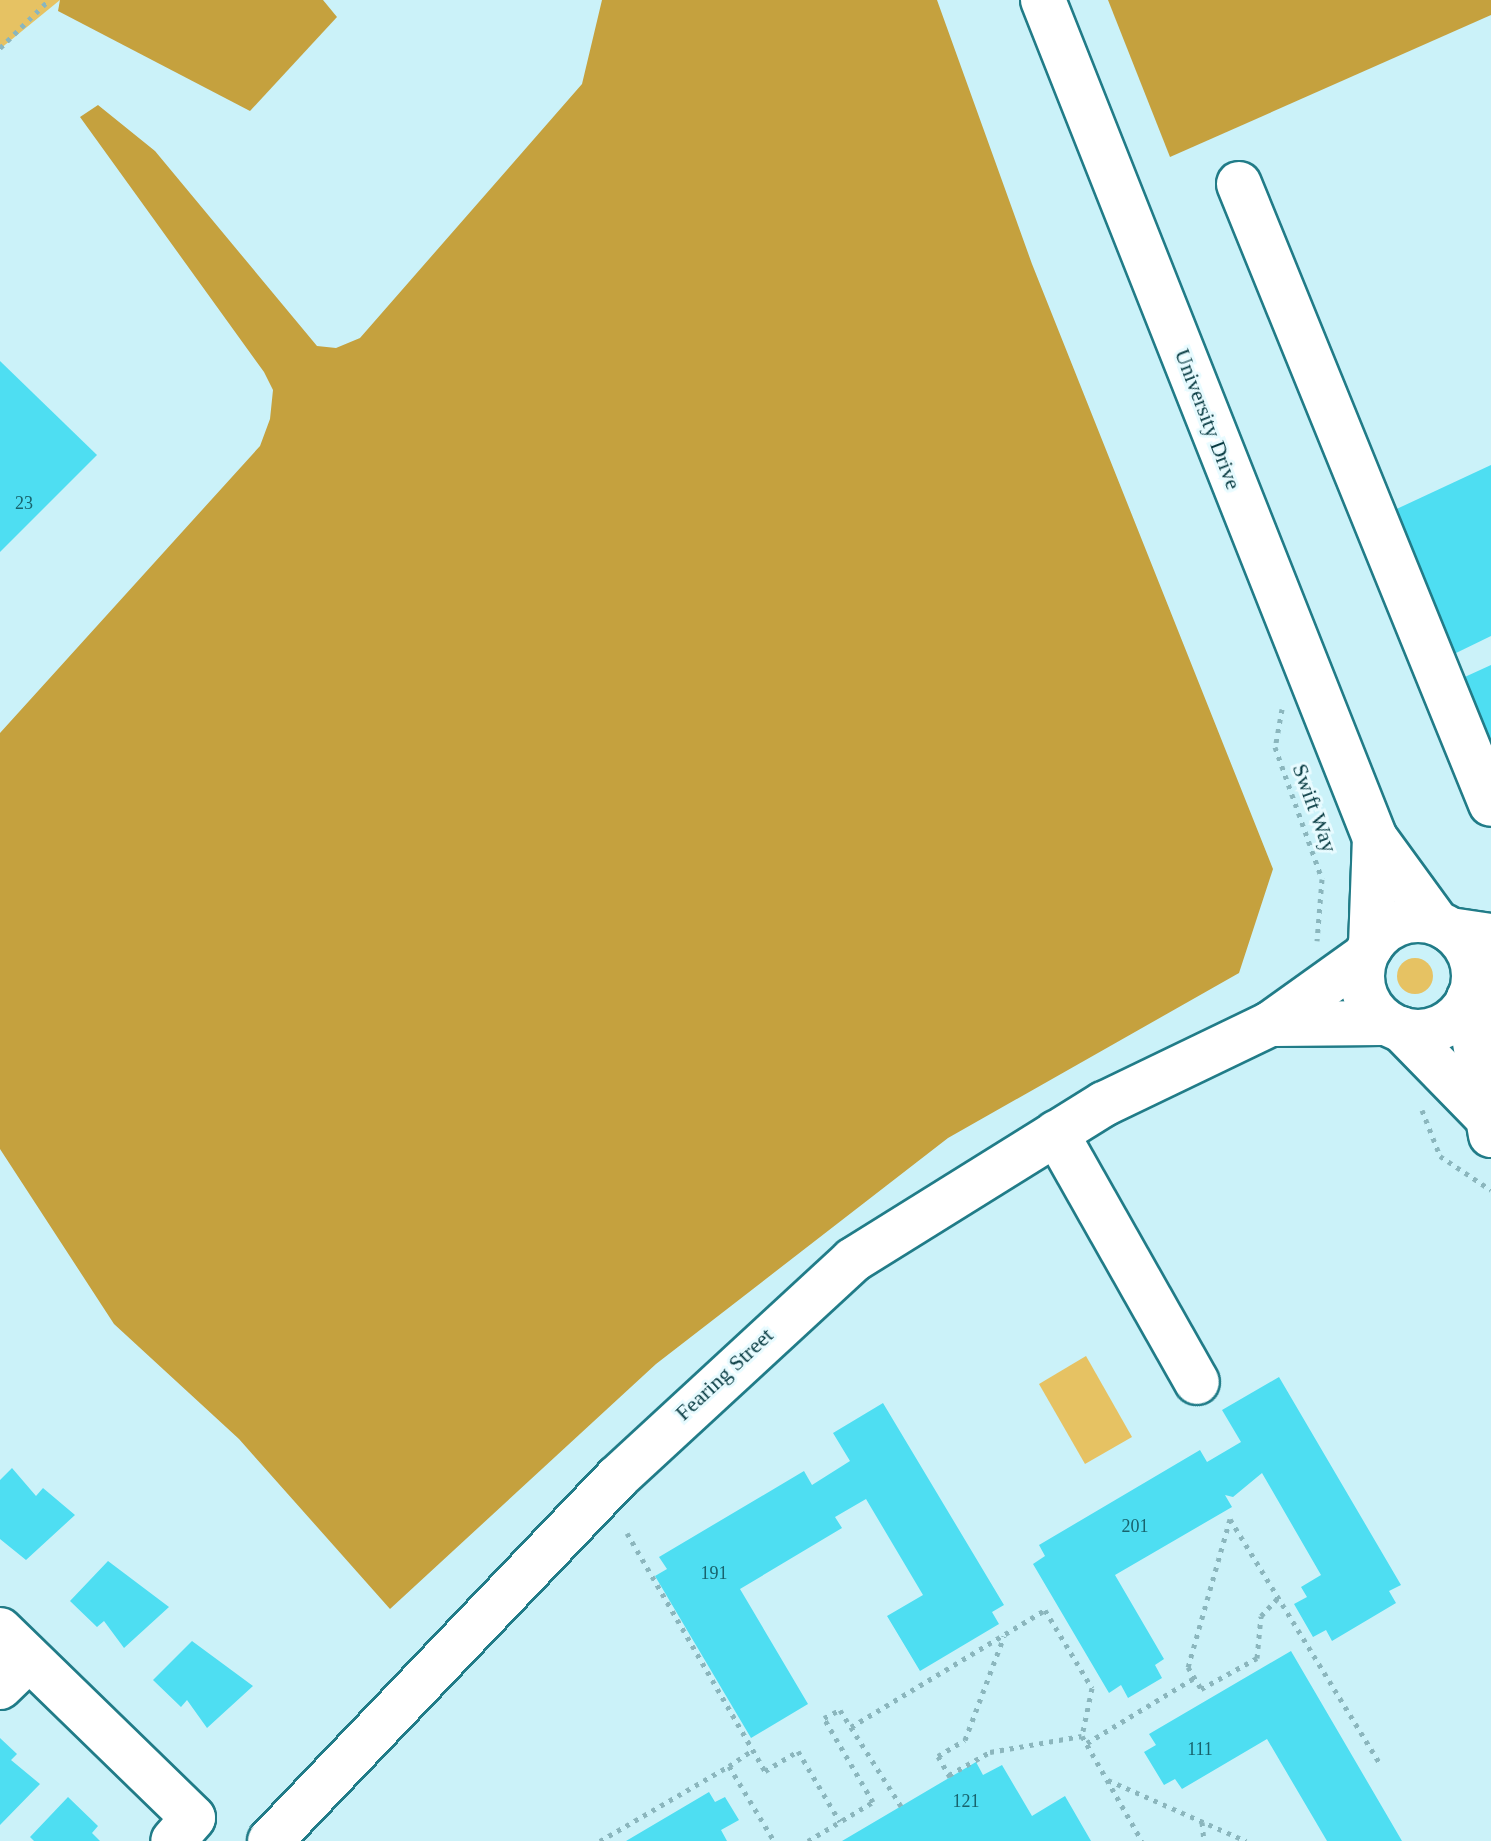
<!DOCTYPE html>
<style>
body{margin:0}
#map{position:relative;width:1491px;height:1841px;overflow:hidden;background:#cbf2f9;font-family:"Times New Roman",serif}
div>[style]{position:absolute}
[style*='--x']{left:calc(var(--x)*1px);top:calc(var(--y)*1px);width:calc(var(--w)*1px);rotate:calc(var(--a)*1deg)}
.green>*{inset:0;background:#e6c263}
.round{border-radius:50%}
.forest>*{inset:0;background:#c5a13e}
.building>*{inset:0;background:#4edef2}
.path>*{height:5px;margin-top:-2.5px;transform-origin:0;background:repeating-linear-gradient(90deg,#8bb6bd 0 4px,transparent 0 10px)}
.roads{filter:drop-shadow(2px 0 #217c88) drop-shadow(-2px 0 #217c88) drop-shadow(0 2px #217c88) drop-shadow(0 -2px #217c88)}
.minor>*{height:44px;margin:-22px;padding:0 22px;transform-origin:22px;border-radius:22px;background:#fff}
.major>*{height:44px;margin:-22px;padding:0 22px;transform-origin:22px;border-radius:22px;background:#fff}
.major>.ring{margin:-22px;padding:0;box-sizing:content-box;background:none;border:44px solid #fff;border-radius:50%}
span{translate:-50% -50%;white-space:nowrap;text-align:center;line-height:1.15;-webkit-text-stroke:6px #e8fbff;paint-order:stroke}
.number-label{font-size:18px;color:#18636d}
.number-label span{-webkit-text-stroke-width:0}
.street-label{font-size:22px;color:#063a41}
</style>
<div id="map">
<div class="green">
<i style="clip-path:polygon(0 0,60px 0,0 49px)"></i>
<i class="round" style="left:1397px;top:958px;width:36px;height:36px"></i>
<i style="clip-path:polygon(1086px 1356px,1132px 1437px,1085px 1464px,1039px 1384px)"></i>
</div>
<div class="forest">
<i style="clip-path:polygon(60px 0,323px 0,337px 17px,250px 111px,58px 11px)"></i>
<i style="clip-path:polygon(602px 0,937px 0,1032px 264px,1273px 869px,1239px 973px,948px 1138px,656px 1364px,390px 1609px,239px 1439px,114px 1324px,0 1149px,0 733px,260px 446px,270px 419px,273px 390px,264px 372px,80px 117px,98px 105px,155px 151px,317px 346px,336px 348px,360px 338px,582px 84px)"></i>
<i style="clip-path:polygon(1108px 0,1491px 0,1491px 15px,1170px 157px)"></i>
</div>
<div class="building">
<i style="clip-path:polygon(0 361px,97px 455px,0 552px)"></i>
<i style="clip-path:polygon(1491px 465px,1491px 636px,1454px 654px,1388px 513px)"></i>
<i style="clip-path:polygon(1491px 665px,1491px 755px,1456px 681px)"></i>
<i style="clip-path:polygon(1279px 1377px,1401px 1585px,1389px 1591px,1396px 1603px,1332px 1641px,1326px 1630px,1313px 1637px,1294px 1604px,1307px 1597px,1301px 1587px,1321px 1575px,1262px 1473px,1233px 1497px,1225px 1495px,1232px 1507px,1115px 1575px,1164px 1659px,1155px 1665px,1162px 1678px,1128px 1698px,1121px 1685px,1109px 1693px,1033px 1564px,1045px 1556px,1039px 1545px,1200px 1450px,1207px 1462px,1241px 1442px,1222px 1410px)"></i>
<i style="clip-path:polygon(883px 1403px,1004px 1605px,992px 1612px,999px 1624px,920px 1671px,887px 1616px,923px 1595px,866px 1499px,835px 1517px,842px 1528px,740px 1589px,808px 1704px,751px 1738px,655px 1576px,667px 1569px,659px 1557px,804px 1471px,812px 1485px,850px 1461px,833px 1433px)"></i>
<i style="clip-path:polygon(12px 1468px,36px 1496px,43px 1488px,75px 1515px,26px 1560px,0 1539px,0 1480px)"></i>
<i style="clip-path:polygon(108px 1561px,169px 1607px,124px 1648px,104px 1621px,97px 1627px,70px 1601px)"></i>
<i style="clip-path:polygon(192px 1641px,253px 1686px,207px 1728px,187px 1700px,181px 1707px,153px 1680px)"></i>
<i style="clip-path:polygon(1291px 1651px,1402px 1841px,1327px 1841px,1267px 1739px,1182px 1789px,1175px 1779px,1164px 1785px,1144px 1752px,1156px 1745px,1149px 1734px)"></i>
<i style="clip-path:polygon(0 1738px,17px 1754px,11px 1760px,40px 1784px,0 1825px)"></i>
<i style="clip-path:polygon(976px 1762px,983px 1775px,1002px 1765px,1032px 1816px,1065px 1796px,1091px 1841px,842px 1841px)"></i>
<i style="clip-path:polygon(709px 1792px,715px 1802px,725px 1797px,739px 1820px,721px 1830px,727px 1841px,626px 1841px)"></i>
<i style="clip-path:polygon(68px 1797px,98px 1826px,92px 1833px,100px 1841px,34px 1841px,30px 1837px)"></i>
</div>
<div class="path">
<i style="--x:0;--y:48;--w:69;--a:-44.4"></i>
<i style="--x:1282;--y:709;--w:39;--a:100"></i>
<i style="--x:1275;--y:747;--w:140;--a:70.4"></i>
<i style="--x:1322;--y:879;--w:62;--a:94.6"></i>
<i style="--x:1422;--y:1110;--w:49;--a:68.6"></i>
<i style="--x:1440;--y:1156;--w:61;--a:33.7"></i>
<i style="--x:1230;--y:1519;--w:154;--a:105.8"></i>
<i style="--x:1188;--y:1667;--w:26;--a:59"></i>
<i style="--x:1201;--y:1689;--w:64;--a:-29"></i>
<i style="--x:1257;--y:1658;--w:42;--a:-84.6"></i>
<i style="--x:1261;--y:1616;--w:25;--a:-47"></i>
<i style="--x:1230;--y:1519;--w:289;--a:58.5"></i>
<i style="--x:627;--y:1533;--w:275;--a:59.9"></i>
<i style="--x:765;--y:1771;--w:39;--a:-31"></i>
<i style="--x:798;--y:1751;--w:82;--a:59.4"></i>
<i style="--x:851;--y:1727;--w:227;--a:-31.1"></i>
<i style="--x:1045;--y:1610;--w:91;--a:58.9"></i>
<i style="--x:1092;--y:1688;--w:49;--a:101.8"></i>
<i style="--x:1082;--y:1736;--w:121;--a:60.3"></i>
<i style="--x:1087;--y:1743;--w:125;--a:-31.3"></i>
<i style="--x:729;--y:1766;--w:29;--a:-34"></i>
<i style="--x:949;--y:1775;--w:47;--a:-29.3"></i>
<i style="--x:990;--y:1752;--w:93;--a:-9.9"></i>
<i style="--x:950;--y:1777;--w:24;--a:-120"></i>
<i style="--x:938;--y:1756;--w:31;--a:-31"></i>
<i style="--x:965;--y:1740;--w:111;--a:-69.4"></i>
<i style="--x:1108;--y:1780;--w:151;--a:23.8"></i>
<i style="--x:1202;--y:1822;--w:19;--a:84"></i>
<i style="--x:600;--y:1841;--w:149;--a:-30.2"></i>
<i style="--x:729;--y:1766;--w:87;--a:59"></i>
<i style="--x:808;--y:1841;--w:76;--a:-31"></i>
<i style="--x:873;--y:1802;--w:97;--a:-120.3"></i>
<i style="--x:824;--y:1718;--w:18;--a:-27"></i>
<i style="--x:840;--y:1710;--w:114;--a:57.6"></i>
</div>
<div class="roads">
<div class="minor">
<i style="--x:1239;--y:184;--w:669;--a:67.88"></i>
<i style="--x:1450;--y:930;--w:41;--a:8.3"></i>
<i style="--x:1469;--y:998;--w:27;--a:-34"></i>
<i style="--x:1270;--y:1024;--w:117;--a:-0.5"></i>
<i style="--x:1056;--y:1133;--w:286;--a:60.5"></i>
<i style="--x:0;--y:1630;--w:269;--a:44.2"></i>
<i style="--x:193;--y:1818;--w:30;--a:131"></i>
<i style="--x:0;--y:1687;--w:40;--a:-44"></i>
<i style="--x:270;--y:1841;--w:502;--a:-46.29"></i>
<i style="--x:617;--y:1478;--w:321;--a:-42.7"></i>
<i style="--x:853;--y:1260;--w:296;--a:-31.9"></i>
<i style="--x:1104;--y:1104;--w:184;--a:-25.7"></i>
<i style="--x:1270;--y:1024;--w:117;--a:-35.6"></i>
</div>
<div class="major">
<i style="--x:1043;--y:0;--w:901;--a:68.39"></i>
<i style="--x:1375;--y:838;--w:105;--a:53.9"></i>
<i class="ring" style="left:1362px;top:920px;width:68px;height:68px"></i>
<i style="--x:1371;--y:946;--w:108;--a:-87.9"></i>
<i style="--x:1468;--y:1002;--w:135;--a:80.2"></i>
<i style="--x:1401;--y:1029;--w:117;--a:45.7"></i>
</div>
</div>
<div class="number-label">
<span style="left:24px;top:503px">23</span>
<span style="left:1135px;top:1526px">201</span>
<span style="left:714px;top:1573px">191</span>
<span style="left:1200px;top:1749px">111</span>
<span style="left:966px;top:1801px">121</span>
</div>
<div class="street-label">
<span style="left:1208px;top:419px;rotate:69deg">University Drive</span>
<span style="left:1315px;top:808px;rotate:70deg">Swift Way</span>
<span style="left:724px;top:1374px;rotate:-43deg">Fearing Street</span>
</div>
</div>
